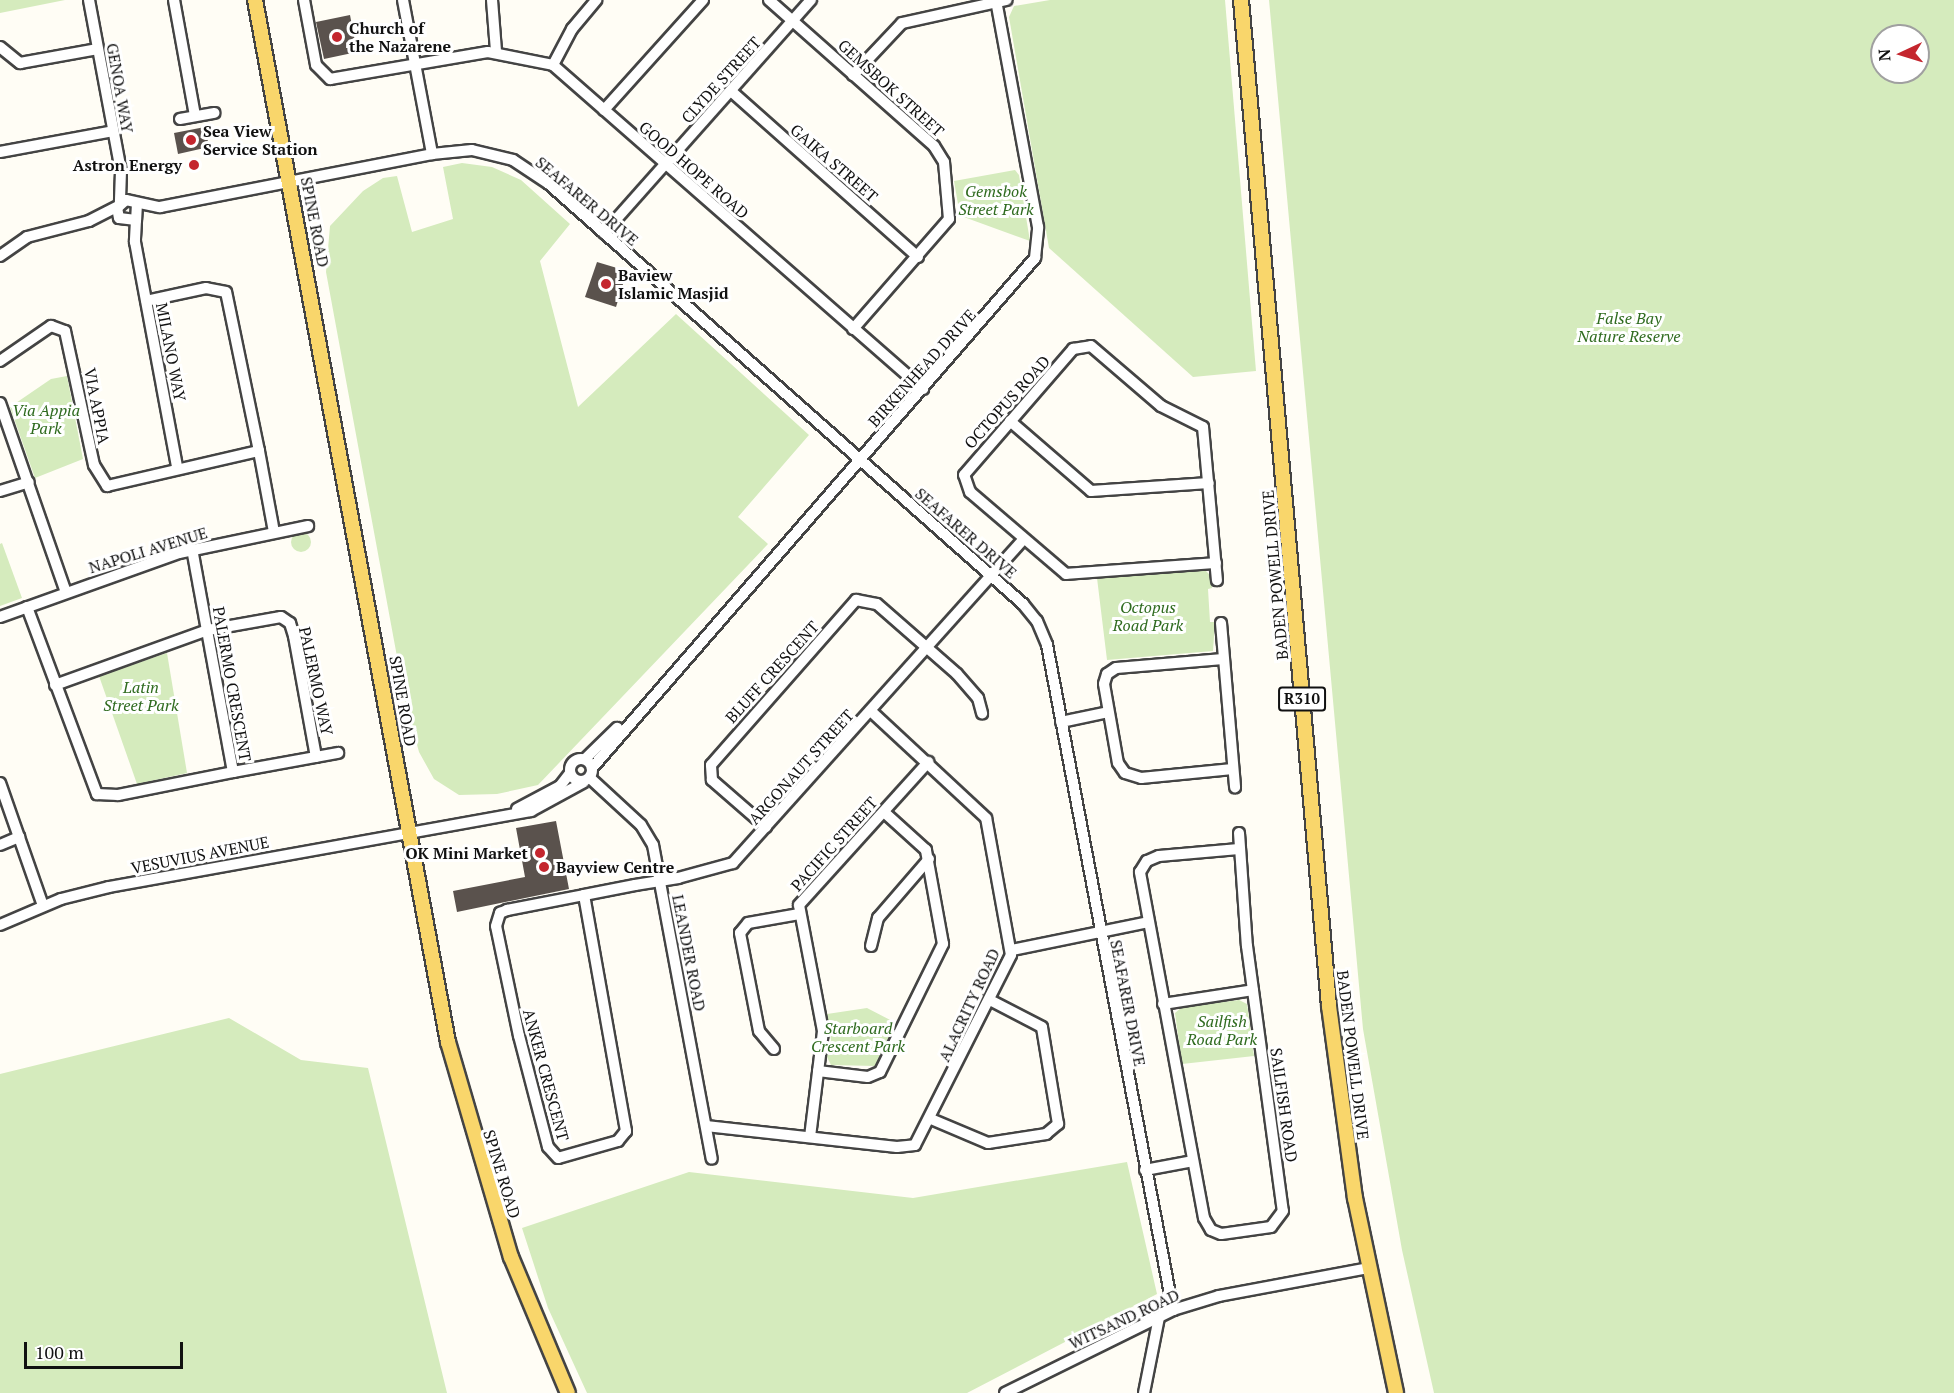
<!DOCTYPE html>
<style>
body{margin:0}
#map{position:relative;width:1954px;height:1393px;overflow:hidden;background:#fffdf5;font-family:"PT Serif",serif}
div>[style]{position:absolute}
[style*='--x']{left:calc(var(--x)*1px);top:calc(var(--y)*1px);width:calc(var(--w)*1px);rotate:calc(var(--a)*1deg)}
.green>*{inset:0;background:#d5ebbd}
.round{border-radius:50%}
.building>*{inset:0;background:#5a524d}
.roads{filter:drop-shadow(2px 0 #444) drop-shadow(-2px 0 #444) drop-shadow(0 2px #444) drop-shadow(0 -2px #444)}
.minor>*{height:10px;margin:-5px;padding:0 5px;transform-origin:5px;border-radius:5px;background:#fff}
.minor>.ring{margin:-5px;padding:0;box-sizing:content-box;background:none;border:10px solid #fff;border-radius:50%}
.major>*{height:14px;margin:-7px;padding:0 7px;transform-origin:7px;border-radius:7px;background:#f9d66b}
.dots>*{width:16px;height:16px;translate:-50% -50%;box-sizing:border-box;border:3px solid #fff;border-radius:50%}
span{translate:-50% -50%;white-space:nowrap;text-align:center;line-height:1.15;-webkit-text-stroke:6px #fff;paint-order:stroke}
.shield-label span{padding:2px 4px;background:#fff;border:2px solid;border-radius:4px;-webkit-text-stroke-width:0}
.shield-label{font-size:15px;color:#111;font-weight:700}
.poi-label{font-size:16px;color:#111;font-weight:700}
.left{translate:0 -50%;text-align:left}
.right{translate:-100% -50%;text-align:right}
.street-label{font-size:16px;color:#111}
.park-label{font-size:16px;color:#2f6b1f;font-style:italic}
.north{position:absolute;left:1870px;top:24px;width:60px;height:60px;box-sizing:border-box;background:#fff;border:2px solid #a0a0a0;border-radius:50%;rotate:266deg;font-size:16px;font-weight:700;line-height:24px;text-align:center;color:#111}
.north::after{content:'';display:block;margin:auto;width:21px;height:27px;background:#c4262e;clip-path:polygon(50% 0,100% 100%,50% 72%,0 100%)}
.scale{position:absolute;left:24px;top:1342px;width:159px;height:27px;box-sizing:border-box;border:3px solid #111;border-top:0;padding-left:8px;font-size:18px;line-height:21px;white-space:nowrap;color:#111;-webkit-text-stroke:4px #fff;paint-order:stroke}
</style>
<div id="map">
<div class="green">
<i style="clip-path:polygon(0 0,65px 0,0 13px)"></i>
<i style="clip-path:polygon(1050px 0,1225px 0,1256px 371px,1193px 377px,1049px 248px,1009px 17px,1014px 6px)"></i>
<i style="clip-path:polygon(evenodd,1269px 0,1954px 0,1954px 1393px,1434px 1393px,1402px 1250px,1363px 1029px,1269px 0,1882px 36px,1918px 36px,1918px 72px,1882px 72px,1882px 36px)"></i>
<i style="clip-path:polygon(462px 163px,492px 167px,521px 180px,570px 224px,540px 261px,578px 407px,676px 314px,809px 435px,738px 517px,768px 544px,538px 785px,497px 794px,459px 795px,434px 779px,419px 752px,405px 700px,326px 272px,330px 226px,363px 191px,383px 178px,397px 176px,412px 232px,453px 219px,443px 167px)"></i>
<i style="clip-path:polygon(1015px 170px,1019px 175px,1030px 241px,961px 216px,959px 210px,954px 181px)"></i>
<i style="clip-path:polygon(67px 376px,83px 459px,35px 478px,10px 407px,51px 379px)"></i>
<i class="round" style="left:291px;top:532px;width:20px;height:20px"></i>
<i style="clip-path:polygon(2px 543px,22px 598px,0 606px,0 544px)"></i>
<i style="clip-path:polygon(1204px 569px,1211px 576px,1212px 588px,1208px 589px,1210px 622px,1215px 622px,1213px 651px,1107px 660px,1097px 578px)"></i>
<i style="clip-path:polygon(167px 653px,187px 773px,137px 784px,99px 676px)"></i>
<i style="clip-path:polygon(1239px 1000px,1247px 1004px,1254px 1056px,1182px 1064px,1175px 1013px,1182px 1007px)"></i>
<i style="clip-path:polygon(867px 1008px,896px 1023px,875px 1066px,831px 1065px,827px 1057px,831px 1040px,827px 1014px)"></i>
<i style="clip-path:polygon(229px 1018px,301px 1060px,368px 1068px,447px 1393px,0 1393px,0 1074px)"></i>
<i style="clip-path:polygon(1127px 1162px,1157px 1294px,967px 1393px,587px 1393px,548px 1308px,522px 1228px,689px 1172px,913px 1198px)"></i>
</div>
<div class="building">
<i style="clip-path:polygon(350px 15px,357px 52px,324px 59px,316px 22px)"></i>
<i style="clip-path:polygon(205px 127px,209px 147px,178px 154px,174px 133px)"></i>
<i style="clip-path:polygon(597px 262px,627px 271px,616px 307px,585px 297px)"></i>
<i style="clip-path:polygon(556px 821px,569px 889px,457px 912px,453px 891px,525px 877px,516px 828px)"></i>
</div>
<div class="roads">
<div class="minor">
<i style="--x:89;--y:0;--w:174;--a:79.4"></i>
<i style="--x:121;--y:171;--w:32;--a:92"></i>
<i style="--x:174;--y:0;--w:118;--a:79.7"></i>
<i style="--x:304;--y:0;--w:66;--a:79.5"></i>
<i style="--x:316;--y:65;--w:20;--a:45"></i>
<i style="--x:330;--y:79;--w:160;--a:-9.7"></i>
<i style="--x:488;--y:52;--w:66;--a:11.3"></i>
<i style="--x:553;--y:65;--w:492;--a:41.2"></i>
<i style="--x:403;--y:0;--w:157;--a:79.3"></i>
<i style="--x:492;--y:0;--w:51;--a:85.5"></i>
<i style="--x:769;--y:0;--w:220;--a:41.5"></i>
<i style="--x:934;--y:146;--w:19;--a:58"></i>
<i style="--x:944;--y:162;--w:57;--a:85"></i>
<i style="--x:949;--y:219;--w:146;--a:131.1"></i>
<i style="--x:0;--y:47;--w:26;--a:39"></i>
<i style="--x:20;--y:63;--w:79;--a:-10.2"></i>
<i style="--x:553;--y:65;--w:41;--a:-62.2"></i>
<i style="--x:572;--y:29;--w:38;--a:-50"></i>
<i style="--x:853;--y:75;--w:71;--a:-46.7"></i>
<i style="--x:902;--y:23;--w:107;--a:-12.4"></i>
<i style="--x:731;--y:91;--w:250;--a:41.6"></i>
<i style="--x:604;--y:110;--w:148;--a:-48"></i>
<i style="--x:180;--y:119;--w:35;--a:-10"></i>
<i style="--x:0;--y:152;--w:115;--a:-10.5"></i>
<i style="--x:137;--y:203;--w:17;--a:93"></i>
<i style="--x:136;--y:220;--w:17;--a:-173"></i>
<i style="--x:119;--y:218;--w:10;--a:-101"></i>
<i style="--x:117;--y:208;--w:12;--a:-42"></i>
<i style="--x:126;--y:200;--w:35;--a:12"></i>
<i style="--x:160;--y:207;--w:277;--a:-11"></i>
<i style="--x:432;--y:154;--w:40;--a:-5.7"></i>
<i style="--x:472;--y:150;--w:42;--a:13.7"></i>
<i style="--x:513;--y:160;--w:43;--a:33.7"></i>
<i style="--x:549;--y:184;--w:633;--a:41.54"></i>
<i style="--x:1023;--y:604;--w:22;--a:51"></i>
<i style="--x:1037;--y:621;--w:26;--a:67"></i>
<i style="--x:1047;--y:645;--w:677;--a:79.27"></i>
<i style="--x:136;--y:220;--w:22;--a:93"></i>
<i style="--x:135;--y:242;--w:229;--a:79.4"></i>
<i style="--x:604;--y:233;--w:312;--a:-48.4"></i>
<i style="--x:0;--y:256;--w:33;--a:-35"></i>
<i style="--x:27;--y:237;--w:64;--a:-14.5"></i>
<i style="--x:89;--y:221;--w:33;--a:-27"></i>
<i style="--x:0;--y:361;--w:62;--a:-34.5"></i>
<i style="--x:51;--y:326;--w:15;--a:20"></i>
<i style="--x:65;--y:331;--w:137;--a:77.8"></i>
<i style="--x:94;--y:465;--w:25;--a:58"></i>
<i style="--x:107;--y:486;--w:156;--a:-13"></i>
<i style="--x:259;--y:451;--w:162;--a:-101.7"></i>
<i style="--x:226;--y:292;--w:20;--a:-169"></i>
<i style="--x:206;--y:288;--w:61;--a:167.8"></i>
<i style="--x:0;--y:403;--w:200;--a:70.8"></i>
<i style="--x:1010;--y:421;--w:107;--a:40.8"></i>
<i style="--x:1091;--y:491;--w:118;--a:-3.9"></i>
<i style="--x:259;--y:451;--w:82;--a:79.5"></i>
<i style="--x:0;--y:491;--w:30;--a:-17"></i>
<i style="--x:1216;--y:563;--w:150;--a:175.8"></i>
<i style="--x:1066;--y:574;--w:126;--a:-139.5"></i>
<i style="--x:970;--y:492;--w:18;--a:-109"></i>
<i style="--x:964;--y:475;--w:167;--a:-49.1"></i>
<i style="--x:1073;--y:349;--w:18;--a:-9"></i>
<i style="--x:1091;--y:346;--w:92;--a:40.6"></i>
<i style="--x:1161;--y:406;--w:47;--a:26.6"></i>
<i style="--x:1203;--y:427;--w:154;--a:84.8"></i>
<i style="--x:27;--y:607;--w:200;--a:69.5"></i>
<i style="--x:97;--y:794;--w:21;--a:3"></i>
<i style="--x:118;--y:795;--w:117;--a:-11.3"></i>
<i style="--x:233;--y:772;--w:227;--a:-100.4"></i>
<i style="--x:0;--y:617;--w:190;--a:-19.7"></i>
<i style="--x:179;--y:553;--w:132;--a:-11.8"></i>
<i style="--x:1221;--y:623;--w:165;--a:85.1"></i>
<i style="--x:1223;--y:659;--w:107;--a:175.2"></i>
<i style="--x:1116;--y:668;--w:11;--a:146"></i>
<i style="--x:1107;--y:674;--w:10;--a:107"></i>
<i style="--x:1104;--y:684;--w:80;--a:80"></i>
<i style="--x:1118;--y:763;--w:12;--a:55"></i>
<i style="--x:1125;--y:773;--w:17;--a:17"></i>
<i style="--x:1141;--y:778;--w:92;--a:-5.6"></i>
<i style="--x:55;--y:685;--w:163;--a:-19.8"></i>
<i style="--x:208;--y:630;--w:74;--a:-10.1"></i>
<i style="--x:281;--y:617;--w:11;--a:34"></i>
<i style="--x:290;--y:623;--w:14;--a:73"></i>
<i style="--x:294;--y:636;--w:123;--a:79.7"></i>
<i style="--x:1061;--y:722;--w:48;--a:-12"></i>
<i class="ring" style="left:570px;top:759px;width:12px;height:12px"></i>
<i style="--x:585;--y:759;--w:45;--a:-44.1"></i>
<i style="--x:592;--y:768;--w:676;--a:-49.02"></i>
<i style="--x:1035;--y:258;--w:31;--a:-84"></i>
<i style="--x:1038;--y:227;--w:231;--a:-100.5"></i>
<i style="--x:233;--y:772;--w:107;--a:-10.3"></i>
<i style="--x:590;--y:778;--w:69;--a:42.7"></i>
<i style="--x:641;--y:825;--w:23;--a:59"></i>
<i style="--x:653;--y:845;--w:319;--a:79.4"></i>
<i style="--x:0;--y:783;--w:130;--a:70.7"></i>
<i style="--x:517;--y:809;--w:49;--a:-28.1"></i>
<i style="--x:560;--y:786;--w:16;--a:-52"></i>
<i style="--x:766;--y:827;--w:72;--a:-139"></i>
<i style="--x:712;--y:780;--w:15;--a:-94"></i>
<i style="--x:711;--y:765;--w:220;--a:-48.7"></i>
<i style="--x:856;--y:600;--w:21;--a:11"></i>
<i style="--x:877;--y:604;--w:106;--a:41.2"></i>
<i style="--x:957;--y:674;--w:32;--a:49"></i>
<i style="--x:978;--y:698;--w:16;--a:75"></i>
<i style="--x:1239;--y:833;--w:113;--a:86"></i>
<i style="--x:1247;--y:946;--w:267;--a:82.3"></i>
<i style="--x:1283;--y:1211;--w:20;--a:127"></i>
<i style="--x:1271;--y:1227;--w:50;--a:172"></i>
<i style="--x:1221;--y:1234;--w:11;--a:-158"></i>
<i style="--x:1211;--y:1230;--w:14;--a:-120"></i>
<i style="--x:1204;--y:1218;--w:352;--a:-100.5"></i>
<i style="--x:1140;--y:872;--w:13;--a:-58"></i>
<i style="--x:1147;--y:861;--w:13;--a:-23"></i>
<i style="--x:1159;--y:856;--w:80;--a:-5"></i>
<i style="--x:0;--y:845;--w:21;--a:-23"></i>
<i style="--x:584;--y:895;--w:240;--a:79.9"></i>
<i style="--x:626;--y:1131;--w:13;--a:129"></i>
<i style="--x:618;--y:1141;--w:62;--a:164.2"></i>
<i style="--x:558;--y:1158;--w:15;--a:-132"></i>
<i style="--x:548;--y:1147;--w:115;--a:-104.6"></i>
<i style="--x:519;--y:1036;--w:112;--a:-101.8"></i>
<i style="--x:496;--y:926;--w:14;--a:-73"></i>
<i style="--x:500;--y:913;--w:8;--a:-23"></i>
<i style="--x:507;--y:910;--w:78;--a:-11"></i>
<i style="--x:584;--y:895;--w:52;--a:-11.1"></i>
<i style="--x:635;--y:885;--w:44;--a:-9.2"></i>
<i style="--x:678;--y:878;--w:57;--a:-15.3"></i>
<i style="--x:733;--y:863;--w:435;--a:-48.1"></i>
<i style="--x:0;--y:925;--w:66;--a:-23.1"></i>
<i style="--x:61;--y:899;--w:49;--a:-14"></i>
<i style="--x:109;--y:887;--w:429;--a:-10.2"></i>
<i style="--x:531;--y:811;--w:60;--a:-28.7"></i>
<i style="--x:871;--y:946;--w:29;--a:-76"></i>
<i style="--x:878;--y:918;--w:78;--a:-49.2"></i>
<i style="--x:1012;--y:950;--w:139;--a:-11.6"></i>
<i style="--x:1163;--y:1004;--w:91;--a:-8.8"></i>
<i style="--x:774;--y:1049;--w:23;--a:-130"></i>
<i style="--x:759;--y:1031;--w:100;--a:-101"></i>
<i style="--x:740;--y:933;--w:13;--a:-51"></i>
<i style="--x:748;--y:923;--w:52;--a:-10"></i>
<i style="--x:818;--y:1071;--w:50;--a:6.8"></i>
<i style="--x:868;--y:1077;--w:13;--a:-23"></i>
<i style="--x:880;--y:1072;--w:143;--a:-63.8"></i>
<i style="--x:943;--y:944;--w:96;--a:-100.3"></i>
<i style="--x:926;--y:850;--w:57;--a:-137.9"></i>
<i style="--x:931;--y:1119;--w:62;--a:22.8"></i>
<i style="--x:988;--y:1143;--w:59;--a:-8.8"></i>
<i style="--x:1046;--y:1134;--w:16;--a:-40"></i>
<i style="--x:1058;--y:1124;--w:98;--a:-99.4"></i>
<i style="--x:1042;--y:1027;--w:59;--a:-152.6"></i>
<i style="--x:706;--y:1126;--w:192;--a:6.3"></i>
<i style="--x:897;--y:1147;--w:18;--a:-6"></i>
<i style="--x:915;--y:1145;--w:213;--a:-63.2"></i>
<i style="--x:1011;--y:955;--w:139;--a:-100.3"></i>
<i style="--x:986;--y:818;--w:157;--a:-137.1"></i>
<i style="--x:810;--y:1137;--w:107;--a:-83"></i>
<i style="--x:823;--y:1031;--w:128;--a:-100.8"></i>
<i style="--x:799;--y:905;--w:193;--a:-47.9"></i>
<i style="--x:1145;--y:1170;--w:49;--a:-10.6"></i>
<i style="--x:1005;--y:1393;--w:187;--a:-26.3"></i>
<i style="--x:1173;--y:1310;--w:48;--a:-16.9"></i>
<i style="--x:1219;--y:1296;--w:152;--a:-10.6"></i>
<i style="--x:1144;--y:1393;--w:77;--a:-78.8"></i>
</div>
<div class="major">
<i style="--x:255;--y:0;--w:1060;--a:79.51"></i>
<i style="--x:448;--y:1042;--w:224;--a:73.7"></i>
<i style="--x:511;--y:1257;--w:147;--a:67.3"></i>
<i style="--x:1241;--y:0;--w:1010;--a:85"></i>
<i style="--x:1329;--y:1006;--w:194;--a:82.3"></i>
<i style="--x:1355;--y:1198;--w:199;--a:78.1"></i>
</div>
</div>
<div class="dots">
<i style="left:337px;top:37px;background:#c4262e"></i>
<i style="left:191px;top:140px;background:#c4262e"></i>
<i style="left:194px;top:165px;background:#c4262e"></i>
<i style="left:606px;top:284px;background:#c4262e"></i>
<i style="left:540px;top:853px;background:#c4262e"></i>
<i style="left:544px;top:867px;background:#c4262e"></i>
</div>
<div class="shield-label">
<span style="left:1302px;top:699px">R310</span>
</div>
<div class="poi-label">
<span class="left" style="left:349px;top:37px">Church of<br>the Nazarene</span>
<span class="left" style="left:203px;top:140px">Sea View<br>Service Station</span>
<span class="right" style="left:182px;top:165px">Astron Energy</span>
<span class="left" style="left:618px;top:284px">Baview<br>Islamic Masjid</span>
<span class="right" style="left:528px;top:853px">OK Mini Market</span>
<span class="left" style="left:556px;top:867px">Bayview Centre</span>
</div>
<div class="street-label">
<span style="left:721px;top:80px;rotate:-48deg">CLYDE STREET</span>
<span style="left:120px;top:88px;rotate:80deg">GENOA WAY</span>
<span style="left:891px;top:88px;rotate:42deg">GEMSBOK STREET</span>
<span style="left:834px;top:163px;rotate:41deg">GAIKA STREET</span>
<span style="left:694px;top:170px;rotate:41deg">GOOD HOPE ROAD</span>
<span style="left:587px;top:201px;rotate:40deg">SEAFARER DRIVE</span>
<span style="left:315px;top:222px;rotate:79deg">SPINE ROAD</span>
<span style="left:171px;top:352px;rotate:79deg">MILANO WAY</span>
<span style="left:922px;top:368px;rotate:-48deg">BIRKENHEAD DRIVE</span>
<span style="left:1007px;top:402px;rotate:-48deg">OCTOPUS ROAD</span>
<span style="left:97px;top:406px;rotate:79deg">VIA APPIA</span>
<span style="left:966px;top:533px;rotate:41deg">SEAFARER DRIVE</span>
<span style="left:148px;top:550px;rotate:-17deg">NAPOLI AVENUE</span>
<span style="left:1275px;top:575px;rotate:-95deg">BADEN POWELL DRIVE</span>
<span style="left:772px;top:672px;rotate:-48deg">BLUFF CRESCENT</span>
<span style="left:316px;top:681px;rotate:78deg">PALERMO WAY</span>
<span style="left:232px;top:684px;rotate:80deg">PALERMO CRESCENT</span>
<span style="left:403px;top:701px;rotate:80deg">SPINE ROAD</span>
<span style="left:801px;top:767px;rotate:-48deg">ARGONAUT STREET</span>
<span style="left:834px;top:844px;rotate:-48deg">PACIFIC STREET</span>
<span style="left:200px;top:855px;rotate:-11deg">VESUVIUS AVENUE</span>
<span style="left:689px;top:953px;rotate:79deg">LEANDER ROAD</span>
<span style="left:1128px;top:1003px;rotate:79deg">SEAFARER DRIVE</span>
<span style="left:969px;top:1005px;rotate:-65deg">ALACRITY ROAD</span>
<span style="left:1353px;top:1055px;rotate:83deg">BADEN POWELL DRIVE</span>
<span style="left:546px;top:1075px;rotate:75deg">ANKER CRESCENT</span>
<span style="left:1284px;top:1105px;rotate:82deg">SAILFISH ROAD</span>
<span style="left:502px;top:1174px;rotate:73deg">SPINE ROAD</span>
<span style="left:1124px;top:1319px;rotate:-25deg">WITSAND ROAD</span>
</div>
<div class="park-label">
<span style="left:996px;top:200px">Gemsbok<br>Street Park</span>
<span style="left:1629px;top:327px">False Bay<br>Nature Reserve</span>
<span style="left:46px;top:419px">Via Appia<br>Park</span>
<span style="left:1148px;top:616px">Octopus<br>Road Park</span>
<span style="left:141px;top:696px">Latin<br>Street Park</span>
<span style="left:1222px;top:1030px">Sailfish<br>Road Park</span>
<span style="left:858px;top:1037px">Starboard<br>Crescent Park</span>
</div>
<div class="north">N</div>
<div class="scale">100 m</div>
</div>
